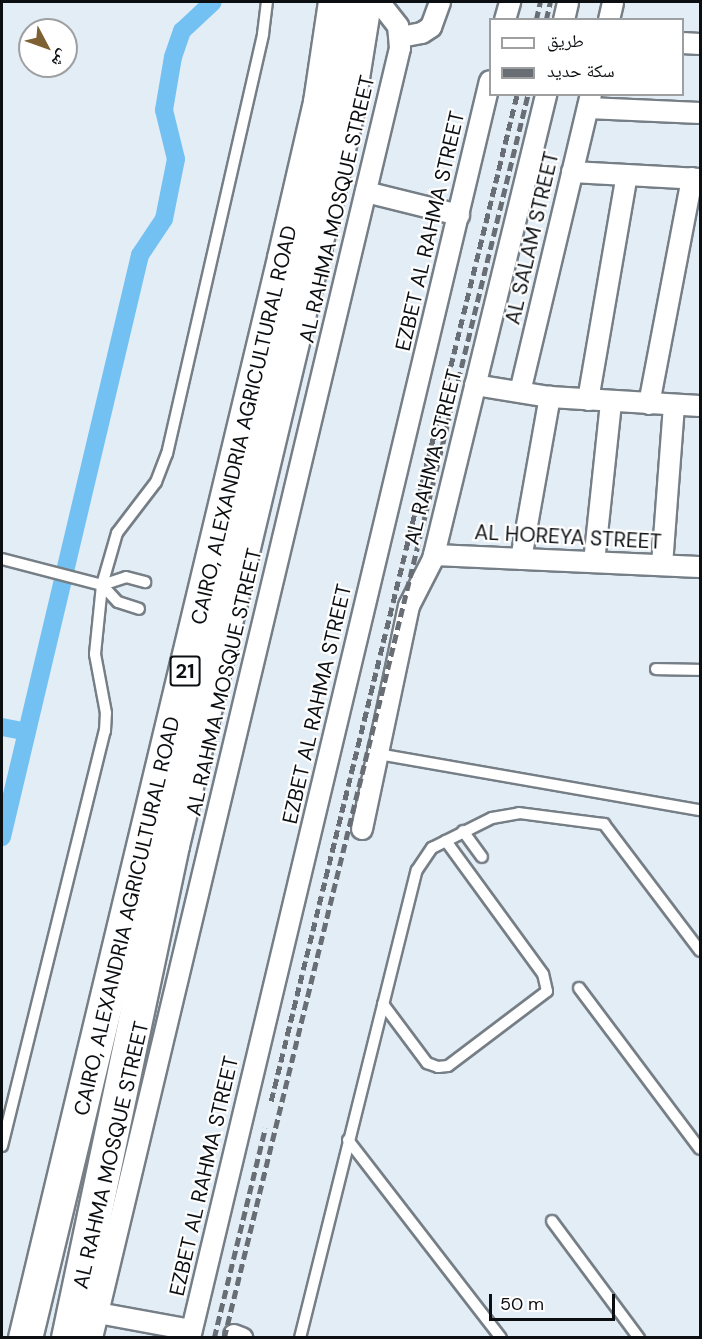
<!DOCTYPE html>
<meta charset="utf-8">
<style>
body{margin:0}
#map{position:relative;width:702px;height:1339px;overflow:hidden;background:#e3edf5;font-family:"DM Sans","Noto Naskh Arabic",sans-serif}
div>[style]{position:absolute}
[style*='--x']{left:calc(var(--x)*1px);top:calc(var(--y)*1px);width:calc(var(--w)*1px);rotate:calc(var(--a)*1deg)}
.canal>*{height:18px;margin:-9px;padding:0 9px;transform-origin:9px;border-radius:9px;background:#73c1f2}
.roads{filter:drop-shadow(2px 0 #767e86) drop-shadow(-2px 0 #767e86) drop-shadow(0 2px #767e86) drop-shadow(0 -2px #767e86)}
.service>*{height:10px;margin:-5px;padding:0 5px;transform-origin:5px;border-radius:5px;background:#fff}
.minor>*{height:20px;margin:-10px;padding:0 10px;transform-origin:10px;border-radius:10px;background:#fff}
.trunk>*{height:33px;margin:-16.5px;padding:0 16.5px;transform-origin:16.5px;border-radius:16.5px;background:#fff}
.rail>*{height:4.5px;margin-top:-2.25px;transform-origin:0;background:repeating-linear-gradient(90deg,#686e73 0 9px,transparent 0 13.5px)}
span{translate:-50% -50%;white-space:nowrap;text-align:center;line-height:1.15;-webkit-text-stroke:4.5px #fff;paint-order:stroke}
.shield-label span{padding:2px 4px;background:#fff;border:2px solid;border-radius:4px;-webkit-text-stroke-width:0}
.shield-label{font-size:20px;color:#0c0f12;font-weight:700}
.street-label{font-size:21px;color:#0c0f12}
.frame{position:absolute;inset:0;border:3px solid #0c0f12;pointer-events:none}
.legend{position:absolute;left:489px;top:18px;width:195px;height:78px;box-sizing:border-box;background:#fff;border:2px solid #9e9fa0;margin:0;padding:8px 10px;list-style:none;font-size:18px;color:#0c0f12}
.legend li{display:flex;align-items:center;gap:12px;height:30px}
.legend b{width:30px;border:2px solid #9e9fa0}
.north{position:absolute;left:18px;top:18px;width:60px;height:60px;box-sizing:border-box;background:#fff;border:2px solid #9e9fa0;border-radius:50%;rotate:131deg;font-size:16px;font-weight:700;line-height:24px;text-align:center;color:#0c0f12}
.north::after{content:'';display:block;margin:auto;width:21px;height:27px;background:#7d6134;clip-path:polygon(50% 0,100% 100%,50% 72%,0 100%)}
.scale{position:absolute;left:489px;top:1294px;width:126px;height:27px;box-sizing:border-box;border:3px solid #0c0f12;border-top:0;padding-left:8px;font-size:18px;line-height:21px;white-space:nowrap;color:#0c0f12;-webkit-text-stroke:4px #fff;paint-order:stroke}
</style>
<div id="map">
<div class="canal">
<i style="--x:2;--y:727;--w:25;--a:11"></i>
<i style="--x:2;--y:837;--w:598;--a:-76.66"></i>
<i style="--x:140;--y:255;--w:43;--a:-56.3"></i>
<i style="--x:164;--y:219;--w:61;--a:-78.7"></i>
<i style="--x:176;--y:159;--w:50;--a:-103.8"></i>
<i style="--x:164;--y:110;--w:54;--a:-80.4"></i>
<i style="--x:173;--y:57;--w:28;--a:-71"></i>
<i style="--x:182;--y:31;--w:42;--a:-43.1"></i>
</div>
<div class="roads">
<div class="service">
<i style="--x:2;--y:559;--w:103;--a:14.6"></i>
<i style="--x:102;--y:585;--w:25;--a:-18"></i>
<i style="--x:126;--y:577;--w:20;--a:15"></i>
<i style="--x:102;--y:585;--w:23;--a:47"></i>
<i style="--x:118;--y:602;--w:22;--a:18"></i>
<i style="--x:656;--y:669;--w:44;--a:1.3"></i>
<i style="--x:378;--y:754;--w:327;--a:9.9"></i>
<i style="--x:463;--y:831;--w:32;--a:54"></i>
<i style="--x:579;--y:988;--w:201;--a:53.1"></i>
<i style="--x:383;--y:1004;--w:74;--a:53.3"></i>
<i style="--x:427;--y:1063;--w:12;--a:20"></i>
<i style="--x:438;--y:1067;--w:10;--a:-6"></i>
<i style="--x:448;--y:1066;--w:124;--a:-37.1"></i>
<i style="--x:547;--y:991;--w:17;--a:-103"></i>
<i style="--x:543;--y:974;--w:165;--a:-126.1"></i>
<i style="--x:348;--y:1140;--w:250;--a:52.3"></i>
<i style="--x:2;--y:1146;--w:428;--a:-76.1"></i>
<i style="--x:105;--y:731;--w:18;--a:-87"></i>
<i style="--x:106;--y:713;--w:60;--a:-100.6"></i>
<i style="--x:95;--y:654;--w:69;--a:-84.2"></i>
<i style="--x:102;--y:585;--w:54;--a:-73.9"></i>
<i style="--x:117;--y:533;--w:64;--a:-52.6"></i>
<i style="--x:156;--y:482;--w:30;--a:-69"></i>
<i style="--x:167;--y:454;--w:431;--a:-77.1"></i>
<i style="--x:263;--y:34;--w:32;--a:-83"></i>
<i style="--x:552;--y:1221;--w:146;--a:53.4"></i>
<i style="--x:300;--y:1338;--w:482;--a:-76"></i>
<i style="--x:417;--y:870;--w:27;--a:-56"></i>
<i style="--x:432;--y:848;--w:67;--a:-26.6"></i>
<i style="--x:492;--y:818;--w:27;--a:-10"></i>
<i style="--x:519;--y:813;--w:86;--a:7.4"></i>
<i style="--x:604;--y:824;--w:159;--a:52.9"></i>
</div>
<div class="minor">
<i style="--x:505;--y:20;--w:19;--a:-74"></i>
<i style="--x:564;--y:20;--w:18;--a:-77"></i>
<i style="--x:609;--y:20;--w:18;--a:-77"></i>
<i style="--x:401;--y:37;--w:21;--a:-11"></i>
<i style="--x:422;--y:33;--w:11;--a:-34"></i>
<i style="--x:431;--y:27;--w:27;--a:-70"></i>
<i style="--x:682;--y:43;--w:18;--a:3"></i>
<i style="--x:588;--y:108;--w:112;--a:2.6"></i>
<i style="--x:572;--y:172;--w:128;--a:3.1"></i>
<i style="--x:366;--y:192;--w:96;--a:13.9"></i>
<i style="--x:475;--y:385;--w:76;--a:9.1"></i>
<i style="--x:550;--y:397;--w:150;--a:3.4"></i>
<i style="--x:520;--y:392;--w:306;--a:-76.6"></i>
<i style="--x:588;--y:400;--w:228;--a:-80.2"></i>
<i style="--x:649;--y:404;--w:230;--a:-79.2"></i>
<i style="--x:434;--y:555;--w:266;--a:2.6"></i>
<i style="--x:521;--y:559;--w:165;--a:-79.9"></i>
<i style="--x:594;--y:562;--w:161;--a:-83.9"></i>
<i style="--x:662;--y:565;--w:160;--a:-85.7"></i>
<i style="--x:362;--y:829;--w:228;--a:-78.1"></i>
<i style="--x:409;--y:606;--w:53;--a:-62.9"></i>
<i style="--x:433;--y:559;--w:479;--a:-76.3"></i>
<i style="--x:98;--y:1313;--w:95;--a:10.4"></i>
<i style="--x:234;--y:1335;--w:9;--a:21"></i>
<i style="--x:92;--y:1338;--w:1326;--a:-76.57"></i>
<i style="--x:400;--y:48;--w:22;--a:-95"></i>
<i style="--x:398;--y:26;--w:31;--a:-128"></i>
<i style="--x:190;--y:1338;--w:1292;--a:-76.58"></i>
</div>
<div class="trunk">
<i style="--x:25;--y:1338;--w:1111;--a:-76.51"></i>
<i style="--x:284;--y:258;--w:160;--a:-77"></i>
<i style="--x:320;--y:102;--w:101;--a:-81.5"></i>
<i style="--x:68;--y:1338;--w:504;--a:-78.09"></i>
<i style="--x:172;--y:845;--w:750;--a:-76.59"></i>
<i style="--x:346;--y:115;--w:114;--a:-80.9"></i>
</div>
</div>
<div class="rail">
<i style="--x:536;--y:20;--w:18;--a:-77"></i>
<i style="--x:546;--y:20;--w:18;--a:-77"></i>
<i style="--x:271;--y:1101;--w:1037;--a:-76.27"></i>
<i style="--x:214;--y:1338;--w:216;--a:-76.3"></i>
<i style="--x:224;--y:1338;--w:1281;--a:-76.27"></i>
</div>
<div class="shield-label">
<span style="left:185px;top:671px">21</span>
</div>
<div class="street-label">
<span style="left:337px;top:209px;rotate:-77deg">AL RAHMA MOSQUE STREET</span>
<span style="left:430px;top:231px;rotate:-77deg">EZBET AL RAHMA STREET</span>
<span style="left:532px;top:238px;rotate:-77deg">AL SALAM STREET</span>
<span style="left:244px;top:425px;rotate:-77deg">CAIRO, ALEXANDRIA AGRICULTURAL ROAD</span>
<span style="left:433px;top:457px;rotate:-76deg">AL RAHMA STREET</span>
<span style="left:568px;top:537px;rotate:3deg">AL HOREYA STREET</span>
<span style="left:224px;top:682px;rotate:-77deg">AL RAHMA MOSQUE STREET</span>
<span style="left:317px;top:704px;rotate:-77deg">EZBET AL RAHMA STREET</span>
<span style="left:127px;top:916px;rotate:-77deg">CAIRO, ALEXANDRIA AGRICULTURAL ROAD</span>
<span style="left:111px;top:1155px;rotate:-77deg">AL RAHMA MOSQUE STREET</span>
<span style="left:204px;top:1176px;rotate:-77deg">EZBET AL RAHMA STREET</span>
</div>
<div class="frame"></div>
<ul class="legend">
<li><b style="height:8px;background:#fff"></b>طريق</li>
<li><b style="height:8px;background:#686e73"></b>سكة حديد</li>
</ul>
<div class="north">ش</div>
<div class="scale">50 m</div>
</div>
